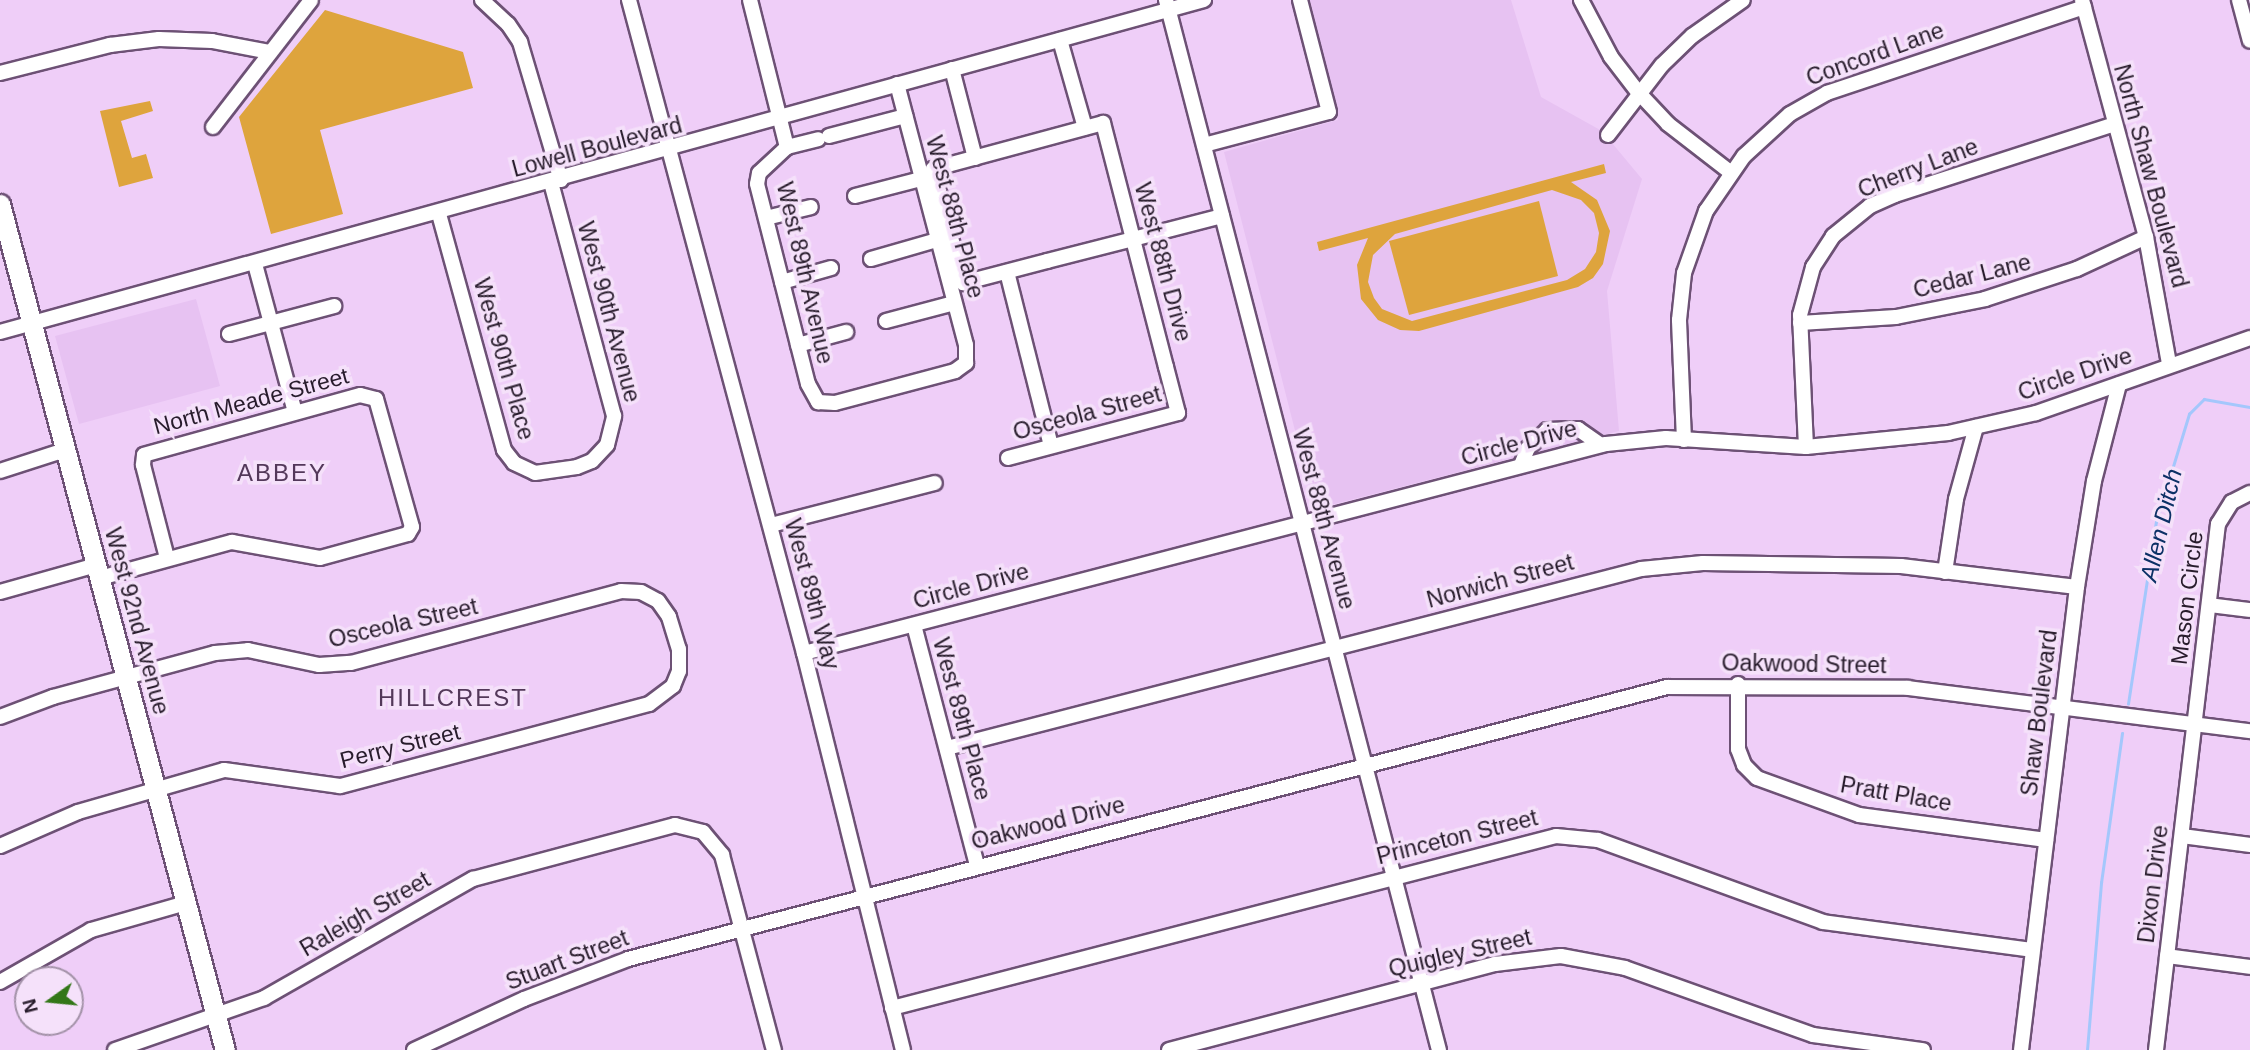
<!DOCTYPE html>
<style>
body{margin:0}
#map{position:relative;width:2250px;height:1050px;overflow:hidden;background:#efcef8;font-family:Arial,sans-serif}
div>[style]{position:absolute}
[style*='--x']{left:calc(var(--x)*1px);top:calc(var(--y)*1px);width:calc(var(--w)*1px);rotate:calc(var(--a)*1deg)}
.built>*{inset:0;background:#e7c2f2}
.green>*{inset:0;background:#dea43d}
.stream>*{height:2.5px;margin:-1.25px;padding:0 1.25px;transform-origin:1.25px;border-radius:1.25px;background:#a4c7fc}
.roads{filter:drop-shadow(2px 0 #6d5175) drop-shadow(-2px 0 #6d5175) drop-shadow(0 2px #6d5175) drop-shadow(0 -2px #6d5175)}
.minor>*{height:14px;margin:-7px;padding:0 7px;transform-origin:7px;border-radius:7px;background:#fff}
.major>*{height:19px;margin:-9.5px;padding:0 9.5px;transform-origin:9.5px;border-radius:9.5px;background:#fff}
span{translate:-50% -50%;white-space:nowrap;text-align:center;line-height:1.15;-webkit-text-stroke:7px #f5e1fa;paint-order:stroke}
.street-label{font-size:23px;color:#281c2c}
.neighbourhood-label{font-size:24px;color:#53385a;letter-spacing:2px}
.water-label{font-size:24px;color:#0c3166;font-style:italic}
.north{position:absolute;left:14px;top:966px;width:70px;height:70px;box-sizing:border-box;background:#f5e1fa;border:2px solid #a392a8;border-radius:50%;rotate:255deg;font-size:19px;font-weight:700;line-height:28px;text-align:center;color:#281c2c}
.north::after{content:'';display:block;margin:auto;width:24px;height:32px;background:#337718;clip-path:polygon(50% 0,100% 100%,50% 72%,0 100%)}
</style>
<div id="map">
<div class="built">
<i style="clip-path:polygon(1310px 0,1511px 0,1541px 97px,1602px 131px,1642px 179px,1607px 291px,1619px 431px,1315px 509px,1224px 152px,1338px 120px)"></i>
<i style="clip-path:polygon(196px 299px,220px 386px,79px 424px,55px 336px)"></i>
</div>
<div class="green">
<i style="clip-path:polygon(325px 10px,463px 52px,473px 88px,320px 130px,343px 214px,271px 234px,239px 117px)"></i>
<i style="clip-path:polygon(150px 101px,153px 111px,121px 121px,132px 158px,146px 154px,153px 178px,119px 187px,100px 111px)"></i>
<i style="clip-path:polygon(evenodd,1604px 164px,1606px 173px,1571px 182px,1597px 200px,1610px 231px,1603px 264px,1593px 278px,1578px 287px,1419px 331px,1400px 330px,1378px 320px,1361px 299px,1357px 265px,1368px 238px,1319px 251px,1317px 242px,1604px 164px,1552px 190px,1581px 200px,1594px 213px,1599px 233px,1596px 252px,1585px 269px,1567px 280px,1412px 321px,1382px 309px,1374px 298px,1368px 282px,1373px 255px,1395px 234px,1552px 190px)"></i>
<i style="clip-path:polygon(1539px 201px,1558px 276px,1409px 315px,1389px 241px)"></i>
</div>
<div class="stream">
<i style="--x:2128;--y:704;--w:184;--a:-81.3"></i>
<i style="--x:2156;--y:522;--w:113;--a:-73"></i>
<i style="--x:2189;--y:414;--w:21;--a:-45"></i>
<i style="--x:2204;--y:399;--w:47;--a:9.9"></i>
<i style="--x:2087;--y:1050;--w:168;--a:-85.2"></i>
<i style="--x:2101;--y:883;--w:151;--a:-82"></i>
</div>
<div class="roads">
<div class="minor">
<i style="--x:482;--y:0;--w:35;--a:43"></i>
<i style="--x:508;--y:24;--w:22;--a:56"></i>
<i style="--x:520;--y:42;--w:144;--a:73.5"></i>
<i style="--x:629;--y:0;--w:676;--a:75"></i>
<i style="--x:804;--y:653;--w:409;--a:76"></i>
<i style="--x:750;--y:0;--w:152;--a:75.9"></i>
<i style="--x:787;--y:147;--w:38;--a:137"></i>
<i style="--x:759;--y:173;--w:11;--a:100"></i>
<i style="--x:757;--y:184;--w:206;--a:75.7"></i>
<i style="--x:808;--y:384;--w:21;--a:61"></i>
<i style="--x:818;--y:402;--w:17;--a:3"></i>
<i style="--x:835;--y:403;--w:124;--a:-14.9"></i>
<i style="--x:955;--y:371;--w:14;--a:-36"></i>
<i style="--x:966;--y:363;--w:18;--a:-90"></i>
<i style="--x:966;--y:345;--w:270;--a:-104.8"></i>
<i style="--x:1166;--y:0;--w:1085;--a:75.43"></i>
<i style="--x:1581;--y:0;--w:64;--a:62.2"></i>
<i style="--x:1611;--y:57;--w:44;--a:52.4"></i>
<i style="--x:1638;--y:92;--w:44;--a:46.8"></i>
<i style="--x:1668;--y:124;--w:78;--a:37.7"></i>
<i style="--x:2082;--y:0;--w:245;--a:74.9"></i>
<i style="--x:2146;--y:237;--w:129;--a:79.7"></i>
<i style="--x:2239;--y:0;--w:42;--a:75"></i>
<i style="--x:1060;--y:40;--w:91;--a:74.1"></i>
<i style="--x:952;--y:69;--w:92;--a:75.5"></i>
<i style="--x:0;--y:73;--w:114;--a:-14.3"></i>
<i style="--x:110;--y:45;--w:49;--a:-7"></i>
<i style="--x:159;--y:39;--w:53;--a:2.2"></i>
<i style="--x:212;--y:41;--w:58;--a:10.9"></i>
<i style="--x:213;--y:127;--w:160;--a:-52.3"></i>
<i style="--x:1608;--y:135;--w:88;--a:-52.4"></i>
<i style="--x:1662;--y:65;--w:42;--a:-44"></i>
<i style="--x:1692;--y:36;--w:62;--a:-35.2"></i>
<i style="--x:829;--y:136;--w:79;--a:-14.7"></i>
<i style="--x:1204;--y:145;--w:129;--a:-14.8"></i>
<i style="--x:1329;--y:112;--w:116;--a:-104.5"></i>
<i style="--x:787;--y:147;--w:32;--a:-14"></i>
<i style="--x:855;--y:196;--w:68;--a:-14.4"></i>
<i style="--x:439;--y:214;--w:245;--a:74.6"></i>
<i style="--x:504;--y:450;--w:16;--a:52"></i>
<i style="--x:514;--y:463;--w:23;--a:25"></i>
<i style="--x:535;--y:473;--w:42;--a:-8.1"></i>
<i style="--x:577;--y:467;--w:16;--a:-22"></i>
<i style="--x:592;--y:461;--w:22;--a:-47"></i>
<i style="--x:607;--y:445;--w:30;--a:-76"></i>
<i style="--x:614;--y:416;--w:241;--a:-105.1"></i>
<i style="--x:766;--y:218;--w:46;--a:-13.7"></i>
<i style="--x:871;--y:259;--w:69;--a:-16.1"></i>
<i style="--x:255;--y:264;--w:153;--a:74.9"></i>
<i style="--x:1007;--y:272;--w:179;--a:75.8"></i>
<i style="--x:782;--y:282;--w:51;--a:-15.9"></i>
<i style="--x:886;--y:321;--w:70;--a:-14.8"></i>
<i style="--x:1800;--y:323;--w:96;--a:-3.6"></i>
<i style="--x:1896;--y:317;--w:91;--a:-11.4"></i>
<i style="--x:1985;--y:299;--w:97;--a:-18.1"></i>
<i style="--x:2077;--y:269;--w:76;--a:-24.9"></i>
<i style="--x:0;--y:332;--w:1249;--a:-15.42"></i>
<i style="--x:229;--y:334;--w:109;--a:-14.9"></i>
<i style="--x:798;--y:345;--w:50;--a:-15.2"></i>
<i style="--x:1684;--y:440;--w:120;--a:-92.4"></i>
<i style="--x:1679;--y:320;--w:47;--a:-83.9"></i>
<i style="--x:1684;--y:273;--w:66;--a:-70.5"></i>
<i style="--x:1706;--y:211;--w:67;--a:-55.4"></i>
<i style="--x:1744;--y:156;--w:62;--a:-42.4"></i>
<i style="--x:1790;--y:114;--w:43;--a:-29.6"></i>
<i style="--x:1827;--y:93;--w:271;--a:-18.5"></i>
<i style="--x:1806;--y:447;--w:132;--a:-92.6"></i>
<i style="--x:1800;--y:315;--w:50;--a:-74.8"></i>
<i style="--x:1813;--y:267;--w:37;--a:-57"></i>
<i style="--x:1833;--y:236;--w:48;--a:-39"></i>
<i style="--x:1870;--y:206;--w:27;--a:-24"></i>
<i style="--x:1895;--y:195;--w:231;--a:-17.9"></i>
<i style="--x:1008;--y:458;--w:176;--a:-14.8"></i>
<i style="--x:1178;--y:413;--w:48;--a:-104.6"></i>
<i style="--x:1166;--y:367;--w:132;--a:-104.5"></i>
<i style="--x:1133;--y:239;--w:120;--a:-104.5"></i>
<i style="--x:1103;--y:123;--w:176;--a:164.9"></i>
<i style="--x:933;--y:169;--w:118;--a:75.3"></i>
<i style="--x:963;--y:283;--w:87;--a:-14.7"></i>
<i style="--x:1047;--y:261;--w:89;--a:-14.3"></i>
<i style="--x:1133;--y:239;--w:92;--a:-14.5"></i>
<i style="--x:1521;--y:465;--w:18;--a:-68"></i>
<i style="--x:1528;--y:448;--w:26;--a:-43"></i>
<i style="--x:1547;--y:430;--w:31;--a:-2"></i>
<i style="--x:1578;--y:429;--w:28;--a:35"></i>
<i style="--x:0;--y:471;--w:71;--a:-17.9"></i>
<i style="--x:771;--y:525;--w:169;--a:-14.4"></i>
<i style="--x:1945;--y:572;--w:74;--a:-81.4"></i>
<i style="--x:1956;--y:499;--w:75;--a:-74.5"></i>
<i style="--x:100;--y:578;--w:137;--a:-15.3"></i>
<i style="--x:232;--y:542;--w:89;--a:10.3"></i>
<i style="--x:320;--y:558;--w:91;--a:-15.3"></i>
<i style="--x:408;--y:534;--w:8;--a:-60"></i>
<i style="--x:412;--y:527;--w:133;--a:-105.7"></i>
<i style="--x:376;--y:399;--w:16;--a:-166"></i>
<i style="--x:360;--y:395;--w:224;--a:164.5"></i>
<i style="--x:144;--y:455;--w:10;--a:96"></i>
<i style="--x:143;--y:465;--w:96;--a:75.5"></i>
<i style="--x:0;--y:592;--w:101;--a:-15.6"></i>
<i style="--x:2209;--y:605;--w:41;--a:7"></i>
<i style="--x:914;--y:625;--w:248;--a:75.3"></i>
<i style="--x:804;--y:653;--w:829;--a:-14.61"></i>
<i style="--x:1606;--y:444;--w:60;--a:-5.7"></i>
<i style="--x:1666;--y:438;--w:140;--a:3.7"></i>
<i style="--x:1806;--y:447;--w:143;--a:-5.6"></i>
<i style="--x:1948;--y:433;--w:90;--a:-12.8"></i>
<i style="--x:2036;--y:413;--w:227;--a:-19.3"></i>
<i style="--x:1738;--y:684;--w:65;--a:90"></i>
<i style="--x:1738;--y:749;--w:17;--a:69"></i>
<i style="--x:1744;--y:765;--w:18;--a:45"></i>
<i style="--x:1757;--y:778;--w:109;--a:19.9"></i>
<i style="--x:1859;--y:815;--w:189;--a:7.6"></i>
<i style="--x:0;--y:717;--w:57;--a:-20.7"></i>
<i style="--x:53;--y:697;--w:168;--a:-15.2"></i>
<i style="--x:215;--y:653;--w:33;--a:-5"></i>
<i style="--x:248;--y:650;--w:73;--a:11.9"></i>
<i style="--x:319;--y:665;--w:32;--a:-4"></i>
<i style="--x:351;--y:663;--w:279;--a:-14.9"></i>
<i style="--x:621;--y:591;--w:20;--a:3"></i>
<i style="--x:641;--y:592;--w:19;--a:28"></i>
<i style="--x:658;--y:601;--w:19;--a:55"></i>
<i style="--x:669;--y:617;--w:34;--a:73"></i>
<i style="--x:679;--y:649;--w:22;--a:90"></i>
<i style="--x:679;--y:671;--w:16;--a:112"></i>
<i style="--x:673;--y:686;--w:30;--a:143"></i>
<i style="--x:649;--y:704;--w:320;--a:165.1"></i>
<i style="--x:340;--y:786;--w:117;--a:-172.1"></i>
<i style="--x:224;--y:770;--w:152;--a:164"></i>
<i style="--x:78;--y:812;--w:85;--a:156.4"></i>
<i style="--x:947;--y:748;--w:717;--a:-14.46"></i>
<i style="--x:1641;--y:569;--w:62;--a:-5.5"></i>
<i style="--x:1703;--y:563;--w:198;--a:0.9"></i>
<i style="--x:1901;--y:566;--w:177;--a:6.8"></i>
<i style="--x:2182;--y:836;--w:69;--a:7.5"></i>
<i style="--x:2167;--y:956;--w:84;--a:7.5"></i>
<i style="--x:0;--y:982;--w:105;--a:-29.7"></i>
<i style="--x:91;--y:930;--w:99;--a:-15.9"></i>
<i style="--x:892;--y:1008;--w:686;--a:-14.52"></i>
<i style="--x:1556;--y:836;--w:42;--a:5.4"></i>
<i style="--x:1598;--y:840;--w:239;--a:20"></i>
<i style="--x:1823;--y:922;--w:211;--a:7.6"></i>
<i style="--x:115;--y:1050;--w:158;--a:-19.2"></i>
<i style="--x:264;--y:998;--w:241;--a:-29.7"></i>
<i style="--x:473;--y:879;--w:209;--a:-15"></i>
<i style="--x:675;--y:825;--w:29;--a:14"></i>
<i style="--x:703;--y:832;--w:30;--a:50"></i>
<i style="--x:722;--y:855;--w:202;--a:75.1"></i>
<i style="--x:414;--y:1050;--w:121;--a:-24.9"></i>
<i style="--x:524;--y:999;--w:111;--a:-21"></i>
<i style="--x:628;--y:959;--w:1074;--a:-14.67"></i>
<i style="--x:1667;--y:687;--w:241;--a:0.2"></i>
<i style="--x:1908;--y:688;--w:345;--a:7.2"></i>
<i style="--x:1169;--y:1050;--w:337;--a:-14.8"></i>
<i style="--x:1495;--y:964;--w:66;--a:-6.9"></i>
<i style="--x:1561;--y:956;--w:65;--a:10.6"></i>
<i style="--x:1625;--y:968;--w:200;--a:19.6"></i>
<i style="--x:1813;--y:1035;--w:111;--a:7.8"></i>
<i style="--x:2021;--y:1050;--w:466;--a:-83.1"></i>
<i style="--x:2077;--y:587;--w:107;--a:-80.9"></i>
<i style="--x:2094;--y:481;--w:100;--a:-75.5"></i>
<i style="--x:2156;--y:1050;--w:530;--a:-83.28"></i>
<i style="--x:2218;--y:524;--w:26;--a:-58"></i>
<i style="--x:2232;--y:502;--w:20;--a:-27"></i>
</div>
<div class="major">
<i style="--x:0;--y:204;--w:875;--a:75.11"></i>
</div>
</div>
<div class="street-label">
<span style="left:1875px;top:54px;rotate:-20deg">Concord Lane</span>
<span style="left:597px;top:147px;rotate:-15deg">Lowell Boulevard</span>
<span style="left:1918px;top:168px;rotate:-21deg">Cherry Lane</span>
<span style="left:2151px;top:176px;rotate:75deg">North Shaw Boulevard</span>
<span style="left:955px;top:217px;rotate:75deg">West 88th Place</span>
<span style="left:1163px;top:262px;rotate:75deg">West 88th Drive</span>
<span style="left:805px;top:273px;rotate:77deg">West 89th Avenue</span>
<span style="left:1972px;top:276px;rotate:-14deg">Cedar Lane</span>
<span style="left:609px;top:312px;rotate:75deg">West 90th Avenue</span>
<span style="left:504px;top:359px;rotate:74deg">West 90th Place</span>
<span style="left:2075px;top:374px;rotate:-19deg">Circle Drive</span>
<span style="left:251px;top:401px;rotate:-15deg">North Meade Street</span>
<span style="left:1087px;top:413px;rotate:-15deg">Osceola Street</span>
<span style="left:1519px;top:443px;rotate:-15deg">Circle Drive</span>
<span style="left:1324px;top:519px;rotate:75deg">West 88th Avenue</span>
<span style="left:1500px;top:581px;rotate:-15deg">Norwich Street</span>
<span style="left:971px;top:586px;rotate:-15deg">Circle Drive</span>
<span style="left:812px;top:594px;rotate:75deg">West 89th Way</span>
<span style="left:2187px;top:598px;rotate:-83deg">Mason Circle</span>
<span style="left:137px;top:621px;rotate:75deg">West 92nd Avenue</span>
<span style="left:403px;top:623px;rotate:-13deg">Osceola Street</span>
<span style="left:1804px;top:664px;rotate:1deg">Oakwood Street</span>
<span style="left:2039px;top:713px;rotate:-83deg">Shaw Boulevard</span>
<span style="left:962px;top:719px;rotate:75deg">West 89th Place</span>
<span style="left:400px;top:746px;rotate:-14deg">Perry Street</span>
<span style="left:1896px;top:794px;rotate:10deg">Pratt Place</span>
<span style="left:1048px;top:823px;rotate:-14deg">Oakwood Drive</span>
<span style="left:1457px;top:837px;rotate:-14deg">Princeton Street</span>
<span style="left:2153px;top:884px;rotate:-83deg">Dixon Drive</span>
<span style="left:365px;top:914px;rotate:-30deg">Raleigh Street</span>
<span style="left:1460px;top:953px;rotate:-13deg">Quigley Street</span>
<span style="left:567px;top:960px;rotate:-21deg">Stuart Street</span>
</div>
<div class="neighbourhood-label">
<span style="left:282px;top:473px">ABBEY</span>
<span style="left:453px;top:698px">HILLCREST</span>
</div>
<div class="water-label">
<span style="left:2161px;top:525px;rotate:-77deg">Allen Ditch</span>
</div>
<div class="north">N</div>
</div>
